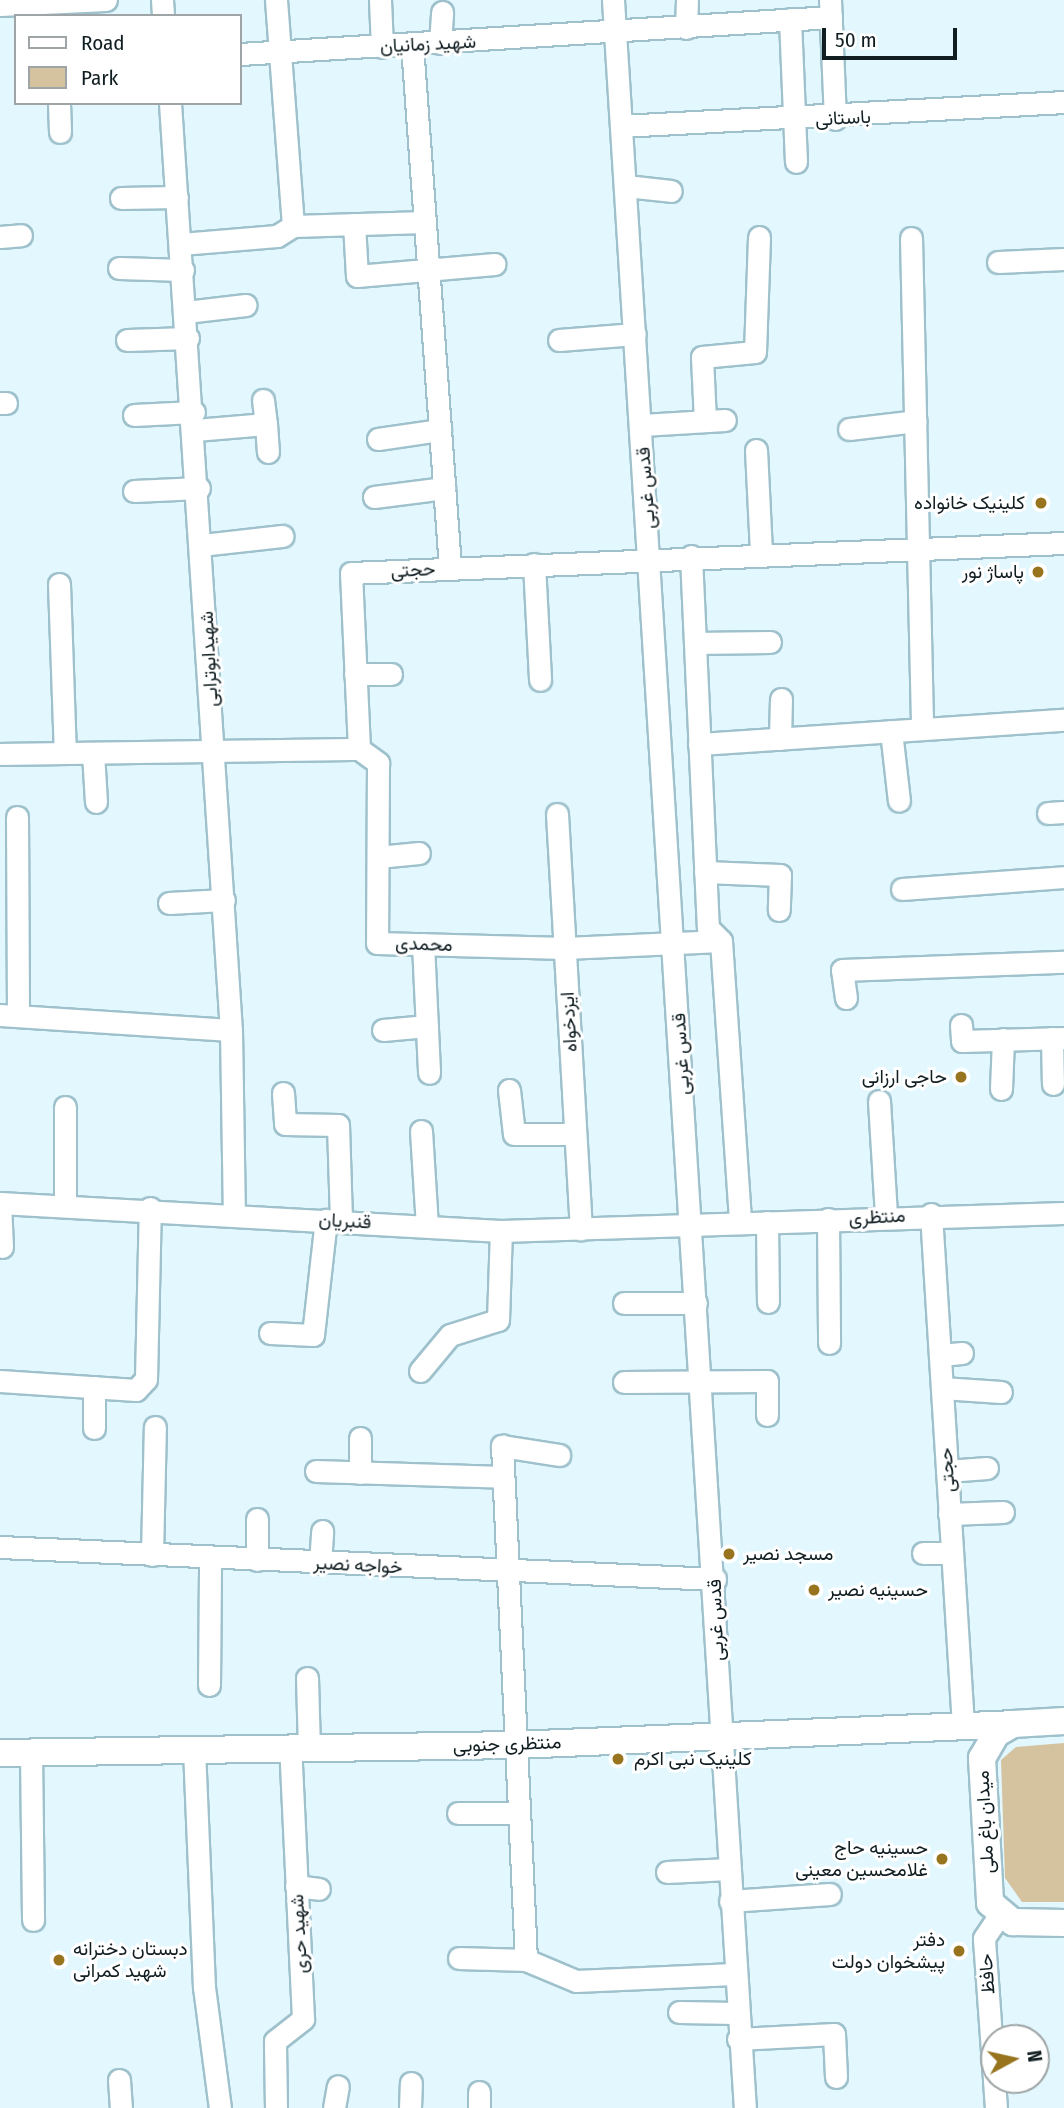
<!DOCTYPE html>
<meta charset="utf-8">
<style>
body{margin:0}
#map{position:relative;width:1064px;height:2108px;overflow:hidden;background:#e2f7fe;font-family:"Fira Sans Condensed",Vazirmatn,sans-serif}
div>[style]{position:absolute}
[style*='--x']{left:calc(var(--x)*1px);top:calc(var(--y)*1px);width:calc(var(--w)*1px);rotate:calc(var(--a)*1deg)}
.green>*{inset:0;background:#d5c3a0}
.roads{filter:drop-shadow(2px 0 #9ec1cc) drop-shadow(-2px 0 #9ec1cc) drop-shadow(0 2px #9ec1cc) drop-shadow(0 -2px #9ec1cc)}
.minor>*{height:21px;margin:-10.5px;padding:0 10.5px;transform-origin:10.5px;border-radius:10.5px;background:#fff}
.major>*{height:26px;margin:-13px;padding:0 13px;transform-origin:13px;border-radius:13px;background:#fff}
.dots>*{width:19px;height:19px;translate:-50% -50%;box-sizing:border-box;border:4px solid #fff;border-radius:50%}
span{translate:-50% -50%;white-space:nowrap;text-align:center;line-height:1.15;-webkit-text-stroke:6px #fff;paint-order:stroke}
.street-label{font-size:19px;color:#101d21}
.poi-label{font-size:19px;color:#101d21}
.right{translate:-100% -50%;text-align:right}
.left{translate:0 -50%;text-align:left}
.legend{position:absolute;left:14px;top:14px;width:228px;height:91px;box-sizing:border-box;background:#fff;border:2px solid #9fa5a6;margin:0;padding:9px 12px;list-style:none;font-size:21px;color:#101d21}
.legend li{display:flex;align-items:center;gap:14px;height:35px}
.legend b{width:35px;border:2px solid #9fa5a6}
.north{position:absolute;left:980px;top:2024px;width:70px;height:70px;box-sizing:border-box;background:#fff;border:2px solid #9fa5a6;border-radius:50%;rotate:82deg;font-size:19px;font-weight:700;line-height:28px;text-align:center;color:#101d21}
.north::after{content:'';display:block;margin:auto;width:24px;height:32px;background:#98741e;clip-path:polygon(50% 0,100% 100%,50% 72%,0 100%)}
.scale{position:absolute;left:822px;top:28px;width:135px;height:32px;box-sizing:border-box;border:4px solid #101d21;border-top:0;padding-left:9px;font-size:21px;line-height:24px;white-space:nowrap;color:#101d21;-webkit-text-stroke:5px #fff;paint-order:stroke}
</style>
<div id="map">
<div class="green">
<i style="clip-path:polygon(1064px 1743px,1064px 1902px,1022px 1902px,1005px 1878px,1001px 1760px,1016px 1747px)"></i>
</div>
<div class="roads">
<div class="minor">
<i style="--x:162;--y:0;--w:16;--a:86"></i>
<i style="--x:276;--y:0;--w:227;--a:85.7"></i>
<i style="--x:380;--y:0;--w:47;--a:87.6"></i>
<i style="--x:613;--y:0;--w:2112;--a:86.42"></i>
<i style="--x:830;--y:0;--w:119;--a:87.6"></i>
<i style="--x:0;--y:5;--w:106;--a:-2.7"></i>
<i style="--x:790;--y:19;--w:143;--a:87.6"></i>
<i style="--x:686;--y:28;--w:28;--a:-88"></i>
<i style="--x:440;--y:43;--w:31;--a:-86"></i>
<i style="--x:412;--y:45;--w:524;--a:85.84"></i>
<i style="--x:240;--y:54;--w:592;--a:-3.58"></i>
<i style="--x:59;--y:103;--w:29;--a:88"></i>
<i style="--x:170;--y:103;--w:929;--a:86.24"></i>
<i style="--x:231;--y:1030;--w:186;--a:89.1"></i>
<i style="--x:621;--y:126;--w:444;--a:-3.1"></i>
<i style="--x:626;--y:186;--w:45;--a:6.3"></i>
<i style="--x:121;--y:198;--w:56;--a:-1"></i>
<i style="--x:354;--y:224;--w:52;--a:86.7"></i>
<i style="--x:357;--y:276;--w:138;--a:-5"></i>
<i style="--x:0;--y:237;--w:21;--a:-5"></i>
<i style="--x:911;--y:238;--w:491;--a:88.7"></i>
<i style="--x:181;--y:244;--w:96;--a:-4.8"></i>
<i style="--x:277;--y:236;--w:19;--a:-32"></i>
<i style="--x:293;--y:226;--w:132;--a:-1.7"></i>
<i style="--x:998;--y:262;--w:66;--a:-2.6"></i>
<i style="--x:119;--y:268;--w:64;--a:1.8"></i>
<i style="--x:186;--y:312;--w:60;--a:-6.7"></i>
<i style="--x:127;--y:340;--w:61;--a:-1.9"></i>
<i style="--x:559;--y:340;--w:76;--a:-4.5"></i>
<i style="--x:263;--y:400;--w:24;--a:83"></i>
<i style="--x:0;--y:403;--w:6;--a:0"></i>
<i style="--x:134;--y:415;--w:60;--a:-2.9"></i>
<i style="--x:705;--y:421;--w:64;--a:-92.7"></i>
<i style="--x:702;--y:357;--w:53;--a:-5.4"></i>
<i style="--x:755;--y:352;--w:115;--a:-88"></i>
<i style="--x:642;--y:425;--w:83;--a:-3.4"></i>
<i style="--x:849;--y:429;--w:67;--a:-6.8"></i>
<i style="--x:195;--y:430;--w:71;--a:-4.8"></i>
<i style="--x:266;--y:424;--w:28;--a:86"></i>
<i style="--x:378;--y:439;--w:63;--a:-8.3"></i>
<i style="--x:756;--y:450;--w:104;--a:87.2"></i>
<i style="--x:134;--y:491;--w:65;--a:-2.6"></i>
<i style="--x:374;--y:497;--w:71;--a:-7.3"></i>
<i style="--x:202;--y:545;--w:81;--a:-6.4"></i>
<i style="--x:691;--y:556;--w:372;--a:87.4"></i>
<i style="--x:708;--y:928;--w:18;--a:45"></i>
<i style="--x:721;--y:941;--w:283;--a:86.1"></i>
<i style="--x:534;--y:564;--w:116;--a:87"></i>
<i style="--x:59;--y:584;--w:169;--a:88"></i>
<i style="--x:695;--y:643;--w:75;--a:-0.8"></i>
<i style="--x:355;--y:674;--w:36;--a:0"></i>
<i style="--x:891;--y:731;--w:70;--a:83.5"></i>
<i style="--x:780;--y:739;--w:40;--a:-88.6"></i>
<i style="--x:699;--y:744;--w:366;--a:-3.8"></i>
<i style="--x:359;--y:749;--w:176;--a:-92.6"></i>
<i style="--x:351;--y:573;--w:714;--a:-2.41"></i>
<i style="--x:359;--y:749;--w:24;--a:36"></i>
<i style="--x:378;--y:763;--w:180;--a:90.3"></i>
<i style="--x:377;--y:943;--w:188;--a:1.5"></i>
<i style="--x:565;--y:948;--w:156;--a:-2.6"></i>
<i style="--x:93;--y:753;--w:49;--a:86.5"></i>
<i style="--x:0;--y:754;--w:359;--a:-0.8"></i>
<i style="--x:1048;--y:813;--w:16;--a:-4"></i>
<i style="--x:557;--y:814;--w:416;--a:86.7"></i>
<i style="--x:17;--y:817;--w:199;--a:89.7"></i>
<i style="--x:378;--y:857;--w:41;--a:-5.6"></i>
<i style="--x:705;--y:872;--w:75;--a:2.3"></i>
<i style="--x:780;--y:875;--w:35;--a:92"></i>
<i style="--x:902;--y:889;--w:162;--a:-4.2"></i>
<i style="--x:169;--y:903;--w:55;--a:-3.1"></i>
<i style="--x:423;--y:944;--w:129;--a:87.3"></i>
<i style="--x:846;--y:998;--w:28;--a:-98"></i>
<i style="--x:842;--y:970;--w:222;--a:-2.1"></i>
<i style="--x:0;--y:1015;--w:231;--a:3.7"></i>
<i style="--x:961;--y:1025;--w:16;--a:86"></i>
<i style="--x:962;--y:1041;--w:102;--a:-1.7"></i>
<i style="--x:383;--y:1030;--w:44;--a:-5.2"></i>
<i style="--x:1052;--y:1038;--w:46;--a:88.8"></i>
<i style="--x:1001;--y:1089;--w:50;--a:-87.7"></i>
<i style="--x:509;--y:1090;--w:44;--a:83.5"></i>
<i style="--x:514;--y:1134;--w:61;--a:0"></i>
<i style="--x:283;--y:1093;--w:31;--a:86"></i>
<i style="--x:285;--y:1124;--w:53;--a:1.1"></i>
<i style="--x:338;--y:1125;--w:96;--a:88.2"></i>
<i style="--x:879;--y:1101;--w:115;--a:86.5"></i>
<i style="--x:421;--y:1131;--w:95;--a:86.4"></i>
<i style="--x:0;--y:1203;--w:502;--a:3.2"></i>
<i style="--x:501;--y:1231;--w:563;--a:-1.83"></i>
<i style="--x:0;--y:1203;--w:44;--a:87.4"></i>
<i style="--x:65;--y:1205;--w:98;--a:-90"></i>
<i style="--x:931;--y:1214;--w:513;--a:86.42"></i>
<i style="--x:828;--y:1219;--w:124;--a:89.5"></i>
<i style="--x:767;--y:1222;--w:80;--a:89.3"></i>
<i style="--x:624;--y:1303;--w:72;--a:0"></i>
<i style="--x:270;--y:1333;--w:43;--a:2.7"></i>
<i style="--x:313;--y:1335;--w:116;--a:-83.6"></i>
<i style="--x:940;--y:1355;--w:22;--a:-5"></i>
<i style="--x:420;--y:1371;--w:47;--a:-50.2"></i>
<i style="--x:450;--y:1335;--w:50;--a:-17.4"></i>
<i style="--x:498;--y:1320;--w:89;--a:-88.1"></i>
<i style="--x:0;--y:1381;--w:136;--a:3.8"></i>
<i style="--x:136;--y:1390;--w:15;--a:-48"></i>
<i style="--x:146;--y:1379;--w:171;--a:-88.7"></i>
<i style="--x:624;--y:1382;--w:143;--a:-0.4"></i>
<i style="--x:767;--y:1381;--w:34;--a:90"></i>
<i style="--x:94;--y:1387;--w:41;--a:90"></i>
<i style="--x:942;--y:1388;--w:59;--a:3.9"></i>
<i style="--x:316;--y:1471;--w:187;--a:1.8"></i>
<i style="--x:947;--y:1471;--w:40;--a:-4.3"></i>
<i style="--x:360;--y:1473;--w:35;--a:-90"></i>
<i style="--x:949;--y:1514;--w:54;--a:-2.1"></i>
<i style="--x:0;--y:1547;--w:716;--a:2.56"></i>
<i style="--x:923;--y:1553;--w:29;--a:0"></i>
<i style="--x:152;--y:1555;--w:128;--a:-88.7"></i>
<i style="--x:257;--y:1560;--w:41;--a:-90"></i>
<i style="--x:320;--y:1563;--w:32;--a:-86"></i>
<i style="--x:307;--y:1678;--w:70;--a:88.4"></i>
<i style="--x:209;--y:1685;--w:127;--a:-89.5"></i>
<i style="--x:194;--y:1749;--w:238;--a:87.6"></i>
<i style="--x:204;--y:1987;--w:122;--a:82.5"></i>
<i style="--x:31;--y:1752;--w:168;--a:89.3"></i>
<i style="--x:458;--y:1813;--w:61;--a:0"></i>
<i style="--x:667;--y:1872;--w:62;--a:-2.8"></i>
<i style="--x:296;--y:1886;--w:23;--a:7"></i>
<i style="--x:730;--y:1901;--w:100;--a:-4"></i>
<i style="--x:459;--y:1958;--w:67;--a:1.7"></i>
<i style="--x:526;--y:1960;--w:515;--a:-92.67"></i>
<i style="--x:502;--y:1446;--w:58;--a:9"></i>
<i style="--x:526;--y:1960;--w:54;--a:22.8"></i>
<i style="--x:576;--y:1981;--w:158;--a:-2.5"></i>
<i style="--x:679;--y:2012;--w:57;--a:1"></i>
<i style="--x:738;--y:2039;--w:96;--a:-3"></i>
<i style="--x:834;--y:2034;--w:43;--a:87.3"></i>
<i style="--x:994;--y:2079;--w:141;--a:-94.1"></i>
<i style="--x:984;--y:1938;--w:27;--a:-56"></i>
<i style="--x:119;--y:2080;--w:28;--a:86"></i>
<i style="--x:994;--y:2080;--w:28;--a:86"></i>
<i style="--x:276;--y:2108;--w:67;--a:-90.9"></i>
<i style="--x:275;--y:2041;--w:36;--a:-38"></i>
<i style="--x:303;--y:2019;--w:271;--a:-92.7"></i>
<i style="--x:334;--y:2108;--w:22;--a:-80"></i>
<i style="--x:410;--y:2108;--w:25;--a:-88"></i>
<i style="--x:479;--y:2108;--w:16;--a:-90"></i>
</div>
<div class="major">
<i style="--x:1064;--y:1721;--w:51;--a:176.6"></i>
<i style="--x:1013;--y:1724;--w:20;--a:150"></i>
<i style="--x:996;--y:1734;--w:28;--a:120"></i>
<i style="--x:982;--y:1758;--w:145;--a:86.8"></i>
<i style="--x:990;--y:1903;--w:30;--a:40"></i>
<i style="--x:1013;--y:1922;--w:51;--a:1.1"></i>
<i style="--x:0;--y:1753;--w:515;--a:-0.89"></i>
<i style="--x:515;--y:1745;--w:498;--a:-2.4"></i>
</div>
</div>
<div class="dots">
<i style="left:1041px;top:503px;background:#98741e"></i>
<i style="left:1038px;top:572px;background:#98741e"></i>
<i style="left:961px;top:1077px;background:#98741e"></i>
<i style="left:729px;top:1554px;background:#98741e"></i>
<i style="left:814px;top:1590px;background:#98741e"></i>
<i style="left:618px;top:1759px;background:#98741e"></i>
<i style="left:942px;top:1859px;background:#98741e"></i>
<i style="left:959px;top:1951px;background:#98741e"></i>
<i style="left:59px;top:1960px;background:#98741e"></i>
</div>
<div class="street-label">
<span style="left:428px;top:44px;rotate:-3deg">شهید زمانیان</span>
<span style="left:843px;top:118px;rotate:-3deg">باستانی</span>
<span style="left:646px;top:488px;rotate:-94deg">قدس غربی</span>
<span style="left:413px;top:570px;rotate:-3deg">حجتی</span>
<span style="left:209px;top:659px;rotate:-93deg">شهیدابوترابی</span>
<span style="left:424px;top:944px;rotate:2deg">محمدی</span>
<span style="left:569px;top:1022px;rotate:-93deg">ایزدخواه</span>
<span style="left:681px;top:1054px;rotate:-93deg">قدس غربی</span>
<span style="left:877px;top:1217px;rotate:-3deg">منتظری</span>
<span style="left:345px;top:1221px;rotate:3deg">قنبریان</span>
<span style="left:947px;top:1470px;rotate:-94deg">حجتی</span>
<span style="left:358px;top:1565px;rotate:3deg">خواجه نصیر</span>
<span style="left:716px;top:1620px;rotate:-92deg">قدس غربی</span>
<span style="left:507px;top:1744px;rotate:-2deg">منتظری جنوبی</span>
<span style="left:985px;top:1822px;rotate:-93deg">میدان باغ ملی</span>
<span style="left:299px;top:1934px;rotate:-93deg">شهید حری</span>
<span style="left:987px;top:1974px;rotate:-94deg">حافظ</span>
</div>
<div class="poi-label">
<span class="right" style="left:1025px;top:503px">کلینیک خانواده</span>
<span class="right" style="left:1024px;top:572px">پاساژ نور</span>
<span class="right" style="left:947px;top:1077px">حاجی ارزانی</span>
<span class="left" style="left:743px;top:1554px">مسجد نصیر</span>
<span class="left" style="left:828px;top:1590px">حسینیه نصیر</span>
<span class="left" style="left:634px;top:1759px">کلینیک نبی اکرم</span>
<span class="right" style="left:928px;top:1859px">حسینیه حاج<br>غلامحسین معینی</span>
<span class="right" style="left:945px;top:1951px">دفتر<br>پیشخوان دولت</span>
<span class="left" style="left:73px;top:1960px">دبستان دخترانه<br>شهید کمرانی</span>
</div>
<ul class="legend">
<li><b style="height:9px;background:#fff"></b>Road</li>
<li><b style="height:19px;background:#d5c3a0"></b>Park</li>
</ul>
<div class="north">N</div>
<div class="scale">50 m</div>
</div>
